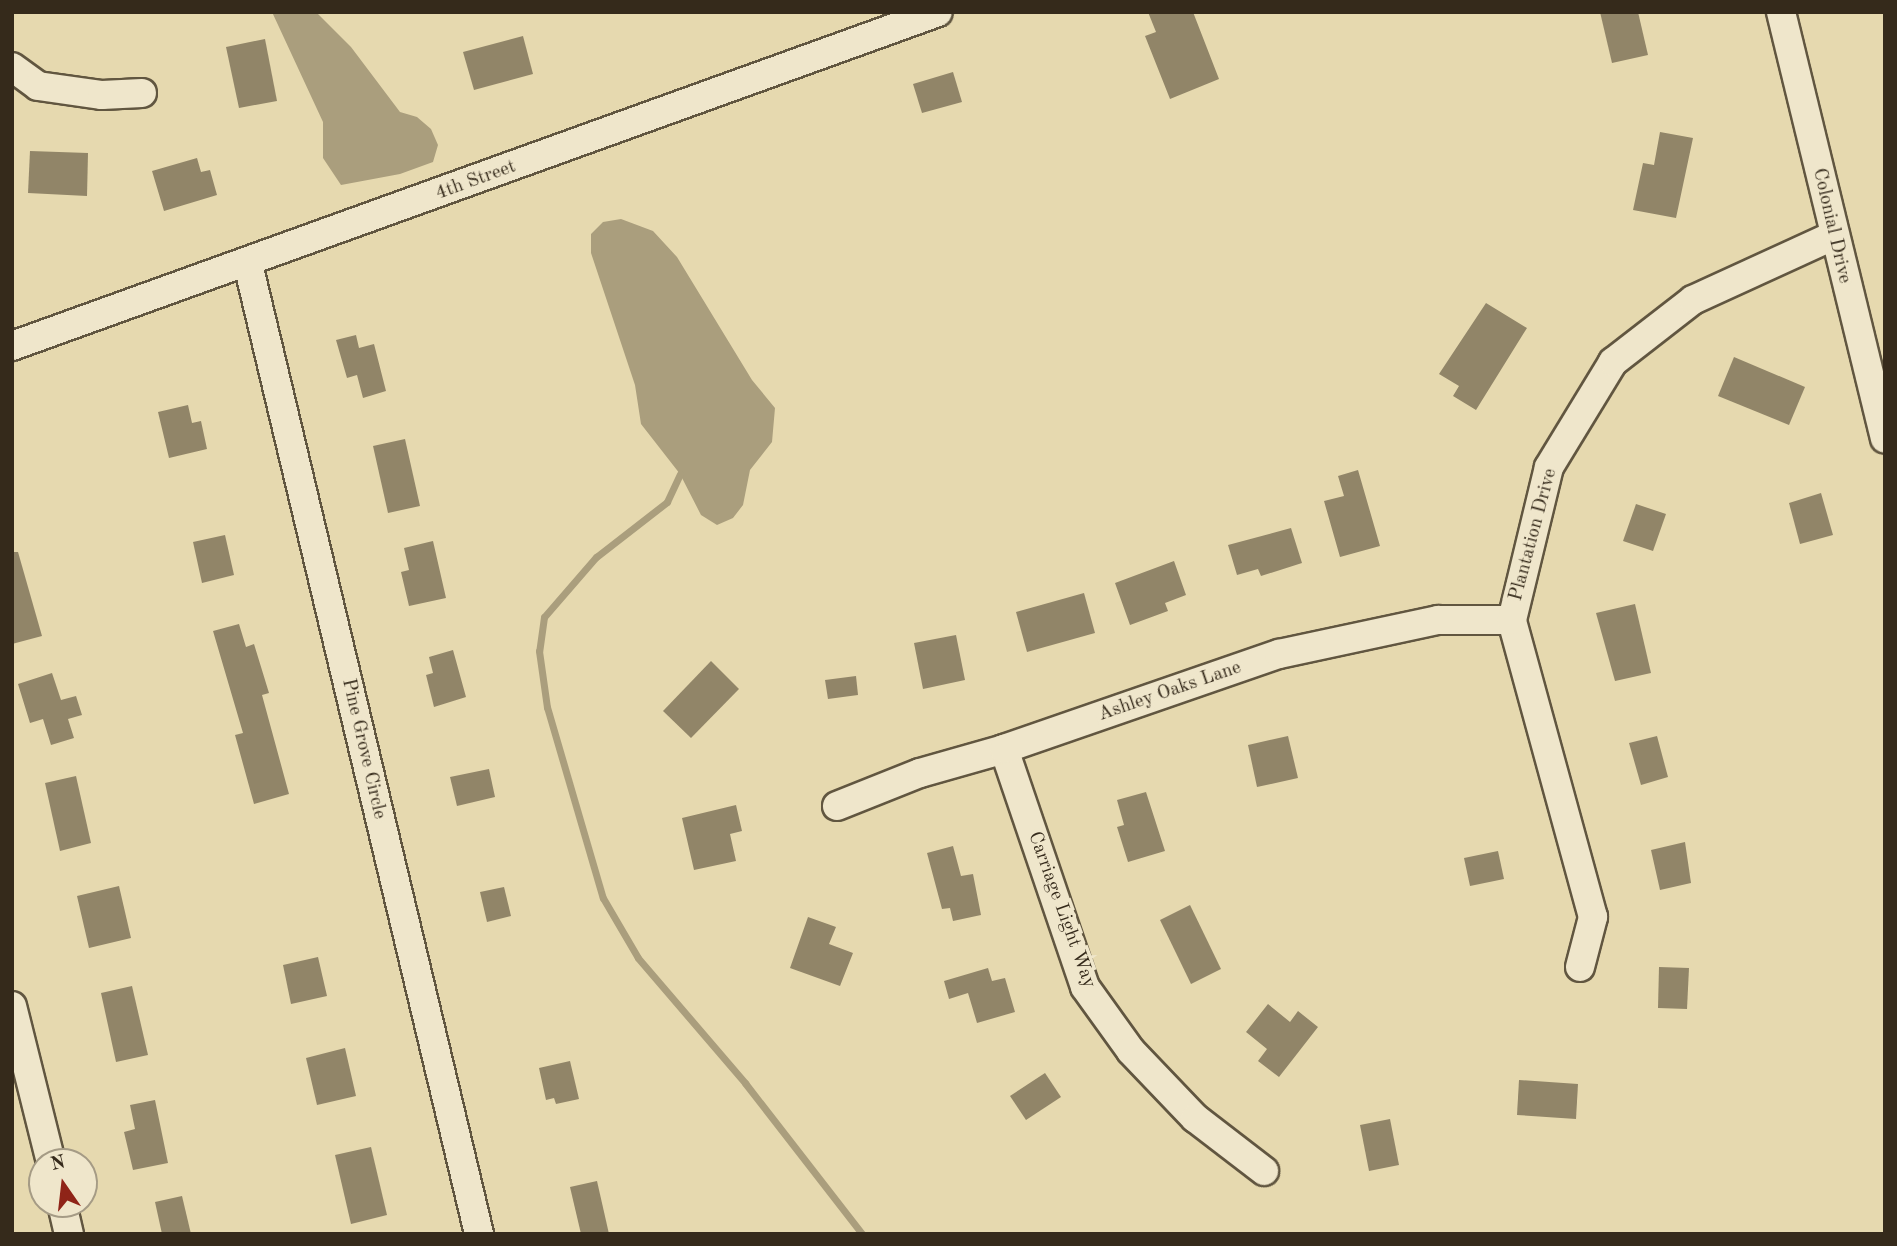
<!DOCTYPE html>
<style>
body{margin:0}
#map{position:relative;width:1897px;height:1246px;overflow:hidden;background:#e6d9af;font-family:"Old Standard TT",serif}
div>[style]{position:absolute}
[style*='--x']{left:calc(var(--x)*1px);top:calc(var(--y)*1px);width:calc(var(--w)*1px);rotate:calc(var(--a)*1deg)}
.water>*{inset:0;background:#aa9e7d}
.stream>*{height:7px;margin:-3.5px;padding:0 3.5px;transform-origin:3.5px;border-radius:3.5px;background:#aa9e7d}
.building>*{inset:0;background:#918568}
.roads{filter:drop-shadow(2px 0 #615640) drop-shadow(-2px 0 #615640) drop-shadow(0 2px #615640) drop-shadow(0 -2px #615640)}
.street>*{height:28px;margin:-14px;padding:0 14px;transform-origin:14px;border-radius:14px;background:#efe6cb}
span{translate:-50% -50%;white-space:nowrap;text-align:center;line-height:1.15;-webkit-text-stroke:7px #efe6cb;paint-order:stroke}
.street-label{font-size:19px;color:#352a1b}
.frame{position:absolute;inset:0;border:14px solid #352a1b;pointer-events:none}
.north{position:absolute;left:28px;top:1148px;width:70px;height:70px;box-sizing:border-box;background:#efe6cb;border:2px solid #a59b85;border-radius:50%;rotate:346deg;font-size:19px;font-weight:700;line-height:28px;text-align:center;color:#352a1b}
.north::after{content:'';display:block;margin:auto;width:24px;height:32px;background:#8f2418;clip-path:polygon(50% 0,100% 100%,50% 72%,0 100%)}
</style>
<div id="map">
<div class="water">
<i style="clip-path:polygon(272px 12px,316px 12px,351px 47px,400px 112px,417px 117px,431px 129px,438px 145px,433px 162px,400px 174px,341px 185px,323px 158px,323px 122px)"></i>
<i style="clip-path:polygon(621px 219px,653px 231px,677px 257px,752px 380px,775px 408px,772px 442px,750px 470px,743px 505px,733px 518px,717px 525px,701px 515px,680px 474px,641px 424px,635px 385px,591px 253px,591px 234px,603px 222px)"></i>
</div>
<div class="stream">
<i style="--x:680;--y:474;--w:31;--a:115"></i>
<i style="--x:667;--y:502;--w:90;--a:142.2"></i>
<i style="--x:596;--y:557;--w:79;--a:130.9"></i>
<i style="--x:544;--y:617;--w:34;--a:98"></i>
<i style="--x:539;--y:651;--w:57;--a:81.9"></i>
<i style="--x:547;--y:707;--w:199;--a:73.7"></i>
<i style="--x:603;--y:898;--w:69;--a:59.7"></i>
<i style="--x:638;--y:958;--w:165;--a:49.4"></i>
<i style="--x:745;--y:1083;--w:191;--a:52.2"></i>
</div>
<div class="building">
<i style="clip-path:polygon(1148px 12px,1193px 12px,1219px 79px,1170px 99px,1145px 36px,1156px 32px)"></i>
<i style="clip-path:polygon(1600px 12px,1638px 12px,1648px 55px,1612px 63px)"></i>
<i style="clip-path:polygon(523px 36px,533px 74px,474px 90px,463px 52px)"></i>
<i style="clip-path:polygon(265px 39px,277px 101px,239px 108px,226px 47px)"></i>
<i style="clip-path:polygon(953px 72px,962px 102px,922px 113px,913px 84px)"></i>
<i style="clip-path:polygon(1660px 132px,1693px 138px,1676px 218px,1633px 210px,1643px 163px,1654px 165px)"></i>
<i style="clip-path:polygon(30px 151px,88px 153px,87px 196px,28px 193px)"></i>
<i style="clip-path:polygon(197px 158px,201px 172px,210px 170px,217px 195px,164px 211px,152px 171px)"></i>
<i style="clip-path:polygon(1486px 303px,1527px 328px,1476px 410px,1453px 396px,1459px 386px,1439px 374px)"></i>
<i style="clip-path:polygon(356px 335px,359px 348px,374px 344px,386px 391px,363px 398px,357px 375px,347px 378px,336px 340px)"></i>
<i style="clip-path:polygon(1734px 357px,1805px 387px,1789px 425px,1718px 396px)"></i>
<i style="clip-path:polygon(188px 405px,192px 423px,201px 421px,207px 449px,169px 458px,158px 412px)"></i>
<i style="clip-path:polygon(405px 439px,420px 506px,388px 513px,373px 446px)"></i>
<i style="clip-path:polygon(1358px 470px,1380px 546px,1340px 557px,1324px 501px,1344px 496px,1338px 476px)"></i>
<i style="clip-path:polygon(1821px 493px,1833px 535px,1800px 544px,1789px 503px)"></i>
<i style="clip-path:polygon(1636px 504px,1666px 514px,1653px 551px,1623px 541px)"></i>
<i style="clip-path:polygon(1291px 528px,1302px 563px,1261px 576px,1258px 569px,1237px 575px,1228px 545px)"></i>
<i style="clip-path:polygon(225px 535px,234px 575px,202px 583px,193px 542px)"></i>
<i style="clip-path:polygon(433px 541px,446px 598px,409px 606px,401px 572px,409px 570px,404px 548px)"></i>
<i style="clip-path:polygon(12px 552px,18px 552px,42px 636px,12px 644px)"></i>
<i style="clip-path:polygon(1174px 561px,1186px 595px,1165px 603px,1168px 611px,1130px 625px,1115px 583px)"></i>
<i style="clip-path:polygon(1084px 593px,1095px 633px,1027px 652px,1016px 612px)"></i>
<i style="clip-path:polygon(1635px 604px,1651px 673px,1615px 681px,1596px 613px)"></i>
<i style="clip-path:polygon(239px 624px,246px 647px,254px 644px,269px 693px,262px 695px,289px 794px,254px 804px,235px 735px,243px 733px,213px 631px)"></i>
<i style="clip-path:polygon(956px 635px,965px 680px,923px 689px,914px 643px)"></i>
<i style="clip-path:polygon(453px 650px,466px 697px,434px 707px,426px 675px,433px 673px,429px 657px)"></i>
<i style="clip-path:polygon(711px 661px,739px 689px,691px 738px,663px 711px)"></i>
<i style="clip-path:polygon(52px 673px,61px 700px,76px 696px,82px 715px,68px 719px,74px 738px,51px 745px,43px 719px,30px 723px,18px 684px)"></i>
<i style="clip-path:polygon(856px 676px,858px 695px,828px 699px,825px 680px)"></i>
<i style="clip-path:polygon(1288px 736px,1298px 778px,1257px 787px,1248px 745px)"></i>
<i style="clip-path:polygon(1657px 736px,1668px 777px,1641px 785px,1629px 743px)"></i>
<i style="clip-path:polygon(489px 769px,495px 797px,457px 806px,450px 777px)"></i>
<i style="clip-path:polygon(76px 776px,91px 843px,60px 851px,45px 783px)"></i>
<i style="clip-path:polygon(1146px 792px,1165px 851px,1128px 862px,1117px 827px,1124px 825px,1117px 800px)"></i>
<i style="clip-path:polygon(736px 805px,742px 831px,730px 834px,736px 861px,694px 870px,682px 818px)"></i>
<i style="clip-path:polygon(1685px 842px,1691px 883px,1660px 890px,1651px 850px)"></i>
<i style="clip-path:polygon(953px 846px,961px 876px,973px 874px,981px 915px,953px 921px,950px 908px,942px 909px,927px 853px)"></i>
<i style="clip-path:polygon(1498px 851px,1504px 879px,1470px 886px,1464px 858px)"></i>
<i style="clip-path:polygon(119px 886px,131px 938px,89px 948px,77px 896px)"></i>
<i style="clip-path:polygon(504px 887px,511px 916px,487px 922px,480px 892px)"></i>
<i style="clip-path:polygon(1190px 905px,1221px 969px,1191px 984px,1160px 920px)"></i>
<i style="clip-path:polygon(808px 917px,836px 927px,829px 944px,853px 953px,840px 986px,790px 968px)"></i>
<i style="clip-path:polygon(318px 957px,327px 996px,291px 1004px,283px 965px)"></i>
<i style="clip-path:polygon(1659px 967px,1689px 968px,1687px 1009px,1658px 1008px)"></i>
<i style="clip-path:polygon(988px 968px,992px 981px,1005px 978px,1015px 1012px,977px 1023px,968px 993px,949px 999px,944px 981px)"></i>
<i style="clip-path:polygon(132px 986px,148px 1055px,116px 1062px,101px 993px)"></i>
<i style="clip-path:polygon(1268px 1004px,1290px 1022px,1298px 1011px,1318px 1027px,1279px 1077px,1258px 1061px,1267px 1049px,1246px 1032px)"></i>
<i style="clip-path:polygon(345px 1048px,356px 1096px,317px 1105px,306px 1058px)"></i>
<i style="clip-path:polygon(570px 1061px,579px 1099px,556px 1104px,554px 1098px,546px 1100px,539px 1068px)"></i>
<i style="clip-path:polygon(1045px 1073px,1061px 1097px,1026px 1120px,1010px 1096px)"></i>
<i style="clip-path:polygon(1519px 1080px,1578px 1084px,1576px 1119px,1517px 1115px)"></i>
<i style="clip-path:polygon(155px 1100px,168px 1163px,133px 1170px,124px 1132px,135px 1129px,130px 1105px)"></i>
<i style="clip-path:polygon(1390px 1119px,1399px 1165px,1369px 1171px,1360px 1125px)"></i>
<i style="clip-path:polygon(371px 1147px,387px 1215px,351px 1224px,335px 1155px)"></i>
<i style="clip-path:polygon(597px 1181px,609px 1234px,581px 1234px,570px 1187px)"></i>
<i style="clip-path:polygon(182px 1196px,191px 1234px,162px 1234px,155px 1202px)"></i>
</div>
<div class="roads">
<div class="street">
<i style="--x:1781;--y:12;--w:439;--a:76.3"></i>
<i style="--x:12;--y:67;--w:32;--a:36"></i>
<i style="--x:38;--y:86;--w:65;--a:8"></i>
<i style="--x:102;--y:95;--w:40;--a:-2.9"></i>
<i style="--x:248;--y:264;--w:997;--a:76.6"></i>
<i style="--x:12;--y:346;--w:984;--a:-19.83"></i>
<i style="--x:1004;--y:749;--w:251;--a:71.2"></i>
<i style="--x:1085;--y:987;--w:79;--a:54.3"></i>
<i style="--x:1131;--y:1051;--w:93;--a:46.3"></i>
<i style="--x:1195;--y:1118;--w:87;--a:37.5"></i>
<i style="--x:837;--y:806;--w:89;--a:-21.7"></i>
<i style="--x:920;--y:773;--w:87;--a:-15.9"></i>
<i style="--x:1004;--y:749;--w:291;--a:-19.1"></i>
<i style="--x:1279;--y:654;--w:163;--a:-12.1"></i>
<i style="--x:1438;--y:620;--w:74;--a:0"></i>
<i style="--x:1580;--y:967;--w:52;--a:-75.4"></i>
<i style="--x:1593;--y:917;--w:308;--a:-105.3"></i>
<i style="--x:1512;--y:620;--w:157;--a:-76.4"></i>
<i style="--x:1549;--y:467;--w:123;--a:-58.6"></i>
<i style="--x:1613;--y:362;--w:101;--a:-37.8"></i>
<i style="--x:1693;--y:300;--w:154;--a:-24.6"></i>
<i style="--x:12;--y:1006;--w:161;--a:76"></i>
<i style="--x:62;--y:1204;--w:31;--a:77"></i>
</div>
</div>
<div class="street-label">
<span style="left:476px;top:181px;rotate:-20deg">4th Street</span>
<span style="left:1831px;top:226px;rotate:77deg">Colonial Drive</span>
<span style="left:1534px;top:535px;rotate:-75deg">Plantation Drive</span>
<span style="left:1170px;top:692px;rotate:-19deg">Ashley Oaks Lane</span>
<span style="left:363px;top:749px;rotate:77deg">Pine Grove Circle</span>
<span style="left:1061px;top:910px;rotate:70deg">Carriage Light Way</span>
</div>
<div class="frame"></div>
<div class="north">N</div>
</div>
